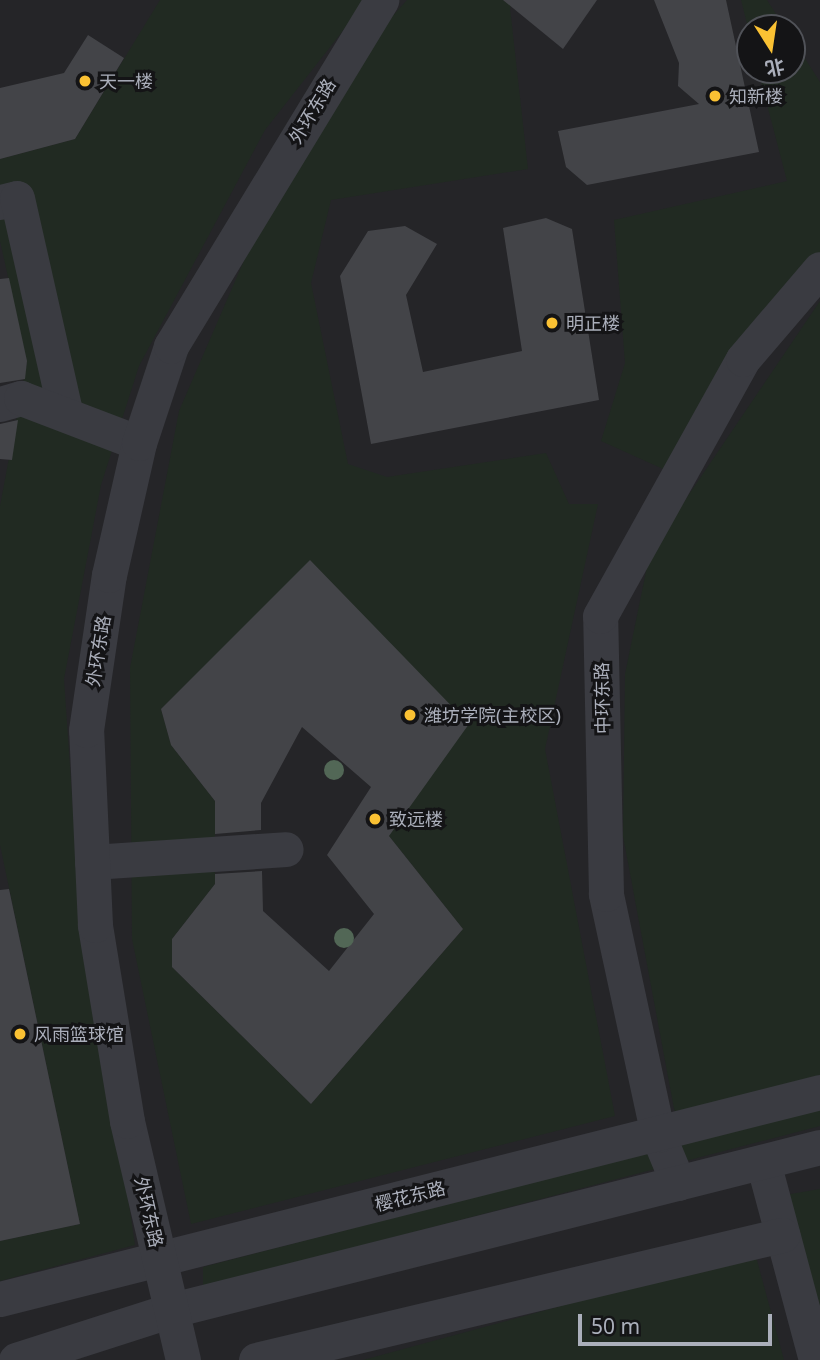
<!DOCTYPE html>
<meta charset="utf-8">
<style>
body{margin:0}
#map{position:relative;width:820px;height:1360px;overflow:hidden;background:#19191b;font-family:"Noto Sans","Noto Sans SC",sans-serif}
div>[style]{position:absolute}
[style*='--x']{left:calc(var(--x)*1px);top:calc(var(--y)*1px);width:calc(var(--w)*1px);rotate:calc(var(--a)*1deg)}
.built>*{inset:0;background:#252528}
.green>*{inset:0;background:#212a22}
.building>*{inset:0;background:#434448}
.minor>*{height:35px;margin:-17.5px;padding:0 17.5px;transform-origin:17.5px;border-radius:17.5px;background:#3a3b41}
.trees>*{width:20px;height:20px;margin:-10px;border-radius:50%;background:#526756}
.dots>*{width:19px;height:19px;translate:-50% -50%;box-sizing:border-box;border:4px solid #141416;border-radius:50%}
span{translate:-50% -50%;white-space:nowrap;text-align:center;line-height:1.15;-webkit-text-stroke:6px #141416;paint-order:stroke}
.poi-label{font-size:18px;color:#abafbb}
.left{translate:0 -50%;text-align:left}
.street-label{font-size:18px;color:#abafbb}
.north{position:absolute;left:736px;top:14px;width:70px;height:70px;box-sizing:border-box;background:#141416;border:2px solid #505258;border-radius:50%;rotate:168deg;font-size:19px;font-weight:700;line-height:28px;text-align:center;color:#abafbb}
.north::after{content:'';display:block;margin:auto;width:24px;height:32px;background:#fac133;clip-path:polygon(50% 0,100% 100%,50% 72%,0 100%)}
.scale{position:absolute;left:578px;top:1314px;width:194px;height:32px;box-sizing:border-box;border:4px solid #abafbb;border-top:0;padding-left:9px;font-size:21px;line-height:24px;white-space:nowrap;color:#abafbb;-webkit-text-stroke:5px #141416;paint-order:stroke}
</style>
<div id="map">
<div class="built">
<i style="clip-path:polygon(evenodd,0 0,820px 0,820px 1360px,0 1360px,0 0,750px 28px,792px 28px,792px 70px,750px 70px,750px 28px)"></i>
</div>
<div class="green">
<i style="clip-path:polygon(160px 0,367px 0,265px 130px,139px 366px,101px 485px,64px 679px,75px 840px,135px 1245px,0 1281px,0 1241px,80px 1224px,0 845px,0 506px,27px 362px,0 241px,0 159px,75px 139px)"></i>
<i style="clip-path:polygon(evenodd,407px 0,515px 0,510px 8px,528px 169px,331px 200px,311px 283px,348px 464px,387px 477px,546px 453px,569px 504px,598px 504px,545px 749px,615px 1116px,191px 1224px,132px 939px,130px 668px,179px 411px,274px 191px,380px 30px,407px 0,310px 561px,389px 836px,463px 929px,311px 1104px,172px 967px,172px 939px,215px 884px,215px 801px,171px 745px,161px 709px,310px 561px)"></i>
<i style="clip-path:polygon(741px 0,767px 0,785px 28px,750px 28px,750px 36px)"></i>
<i style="clip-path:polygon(792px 38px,820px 82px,820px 255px,672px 473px,601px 441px,625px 363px,614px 220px,787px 181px,758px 70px,792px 70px)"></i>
<i style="clip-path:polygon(820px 301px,820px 1075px,675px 1114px,623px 836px,625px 674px,650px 552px)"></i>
<i style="clip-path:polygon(820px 1107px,820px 1126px,203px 1287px,203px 1267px)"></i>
<i style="clip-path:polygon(820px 1189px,820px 1330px,779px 1196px)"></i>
<i style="clip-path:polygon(755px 1253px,784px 1360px,363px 1360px)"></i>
</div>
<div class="building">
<i style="clip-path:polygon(503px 0,597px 0,563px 49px)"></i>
<i style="clip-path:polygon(654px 0,726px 0,759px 152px,587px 185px,566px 167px,558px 131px,699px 104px,678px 86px,679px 63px)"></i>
<i style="clip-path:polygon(88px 35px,124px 58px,75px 139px,0 159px,0 88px,64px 73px)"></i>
<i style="clip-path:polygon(546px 218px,572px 229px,599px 400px,371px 444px,340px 276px,368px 231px,405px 226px,437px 244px,406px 295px,423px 372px,522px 351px,503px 228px)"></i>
<i style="clip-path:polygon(9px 278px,27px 361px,25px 379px,0 383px,0 279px)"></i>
<i style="clip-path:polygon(18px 420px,12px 460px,0 459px,0 424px)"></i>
<i style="clip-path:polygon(310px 560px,469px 724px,389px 836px,463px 929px,311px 1104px,172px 967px,172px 939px,215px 884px,215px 874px,262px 871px,263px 911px,329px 971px,374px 914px,327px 855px,371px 787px,302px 727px,261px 803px,261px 830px,215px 834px,215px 801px,171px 745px,161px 709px)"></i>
<i style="clip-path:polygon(9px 889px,80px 1224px,0 1241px,0 890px)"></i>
</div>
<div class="minor">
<i style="--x:0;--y:202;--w:17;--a:-13"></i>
<i style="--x:17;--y:198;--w:218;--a:77.3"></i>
<i style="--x:0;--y:404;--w:22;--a:-16"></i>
<i style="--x:21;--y:398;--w:126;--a:20.9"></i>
<i style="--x:92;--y:862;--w:194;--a:-3.8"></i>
<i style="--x:763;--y:1162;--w:205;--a:75"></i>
<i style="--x:678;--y:1183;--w:52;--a:-112.6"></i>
<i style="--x:658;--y:1135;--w:247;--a:-102.2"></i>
<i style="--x:606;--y:894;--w:278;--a:-91.2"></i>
<i style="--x:600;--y:616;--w:294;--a:-60.9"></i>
<i style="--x:743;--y:359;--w:118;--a:-49.5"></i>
<i style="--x:0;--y:1299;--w:846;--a:-14.17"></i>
<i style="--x:16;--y:1360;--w:164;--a:-17.8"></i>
<i style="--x:172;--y:1310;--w:668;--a:-14.12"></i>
<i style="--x:183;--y:1360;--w:245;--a:-103.2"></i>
<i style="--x:127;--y:1121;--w:199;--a:-99.3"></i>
<i style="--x:95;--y:925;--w:195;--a:-92.6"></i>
<i style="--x:86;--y:730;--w:157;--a:-81.6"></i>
<i style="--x:109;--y:575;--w:135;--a:-77.2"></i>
<i style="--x:139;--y:443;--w:102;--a:-71.7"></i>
<i style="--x:171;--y:346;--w:405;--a:-58.7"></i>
<i style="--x:256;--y:1360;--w:541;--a:-13.37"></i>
</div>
<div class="trees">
<i style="left:334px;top:770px"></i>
<i style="left:344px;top:938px"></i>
</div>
<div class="dots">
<i style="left:85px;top:81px;background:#fac133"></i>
<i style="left:715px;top:96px;background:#fac133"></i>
<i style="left:552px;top:323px;background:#fac133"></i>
<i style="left:410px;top:715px;background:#fac133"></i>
<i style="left:375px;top:819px;background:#fac133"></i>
<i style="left:20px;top:1034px;background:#fac133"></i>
</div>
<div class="poi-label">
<span class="left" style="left:99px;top:81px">天一楼</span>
<span class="left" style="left:729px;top:96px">知新楼</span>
<span class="left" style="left:566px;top:323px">明正楼</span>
<span class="left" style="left:424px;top:715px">潍坊学院(主校区)</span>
<span class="left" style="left:389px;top:819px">致远楼</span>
<span class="left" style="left:34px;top:1034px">风雨篮球馆</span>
</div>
<div class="street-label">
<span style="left:312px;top:111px;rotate:-59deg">外环东路</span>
<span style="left:98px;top:651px;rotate:-81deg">外环东路</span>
<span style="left:602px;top:698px;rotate:-91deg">中环东路</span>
<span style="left:410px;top:1196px;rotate:-14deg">樱花东路</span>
<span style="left:149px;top:1212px;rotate:77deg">外环东路</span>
</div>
<div class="north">北</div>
<div class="scale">50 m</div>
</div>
